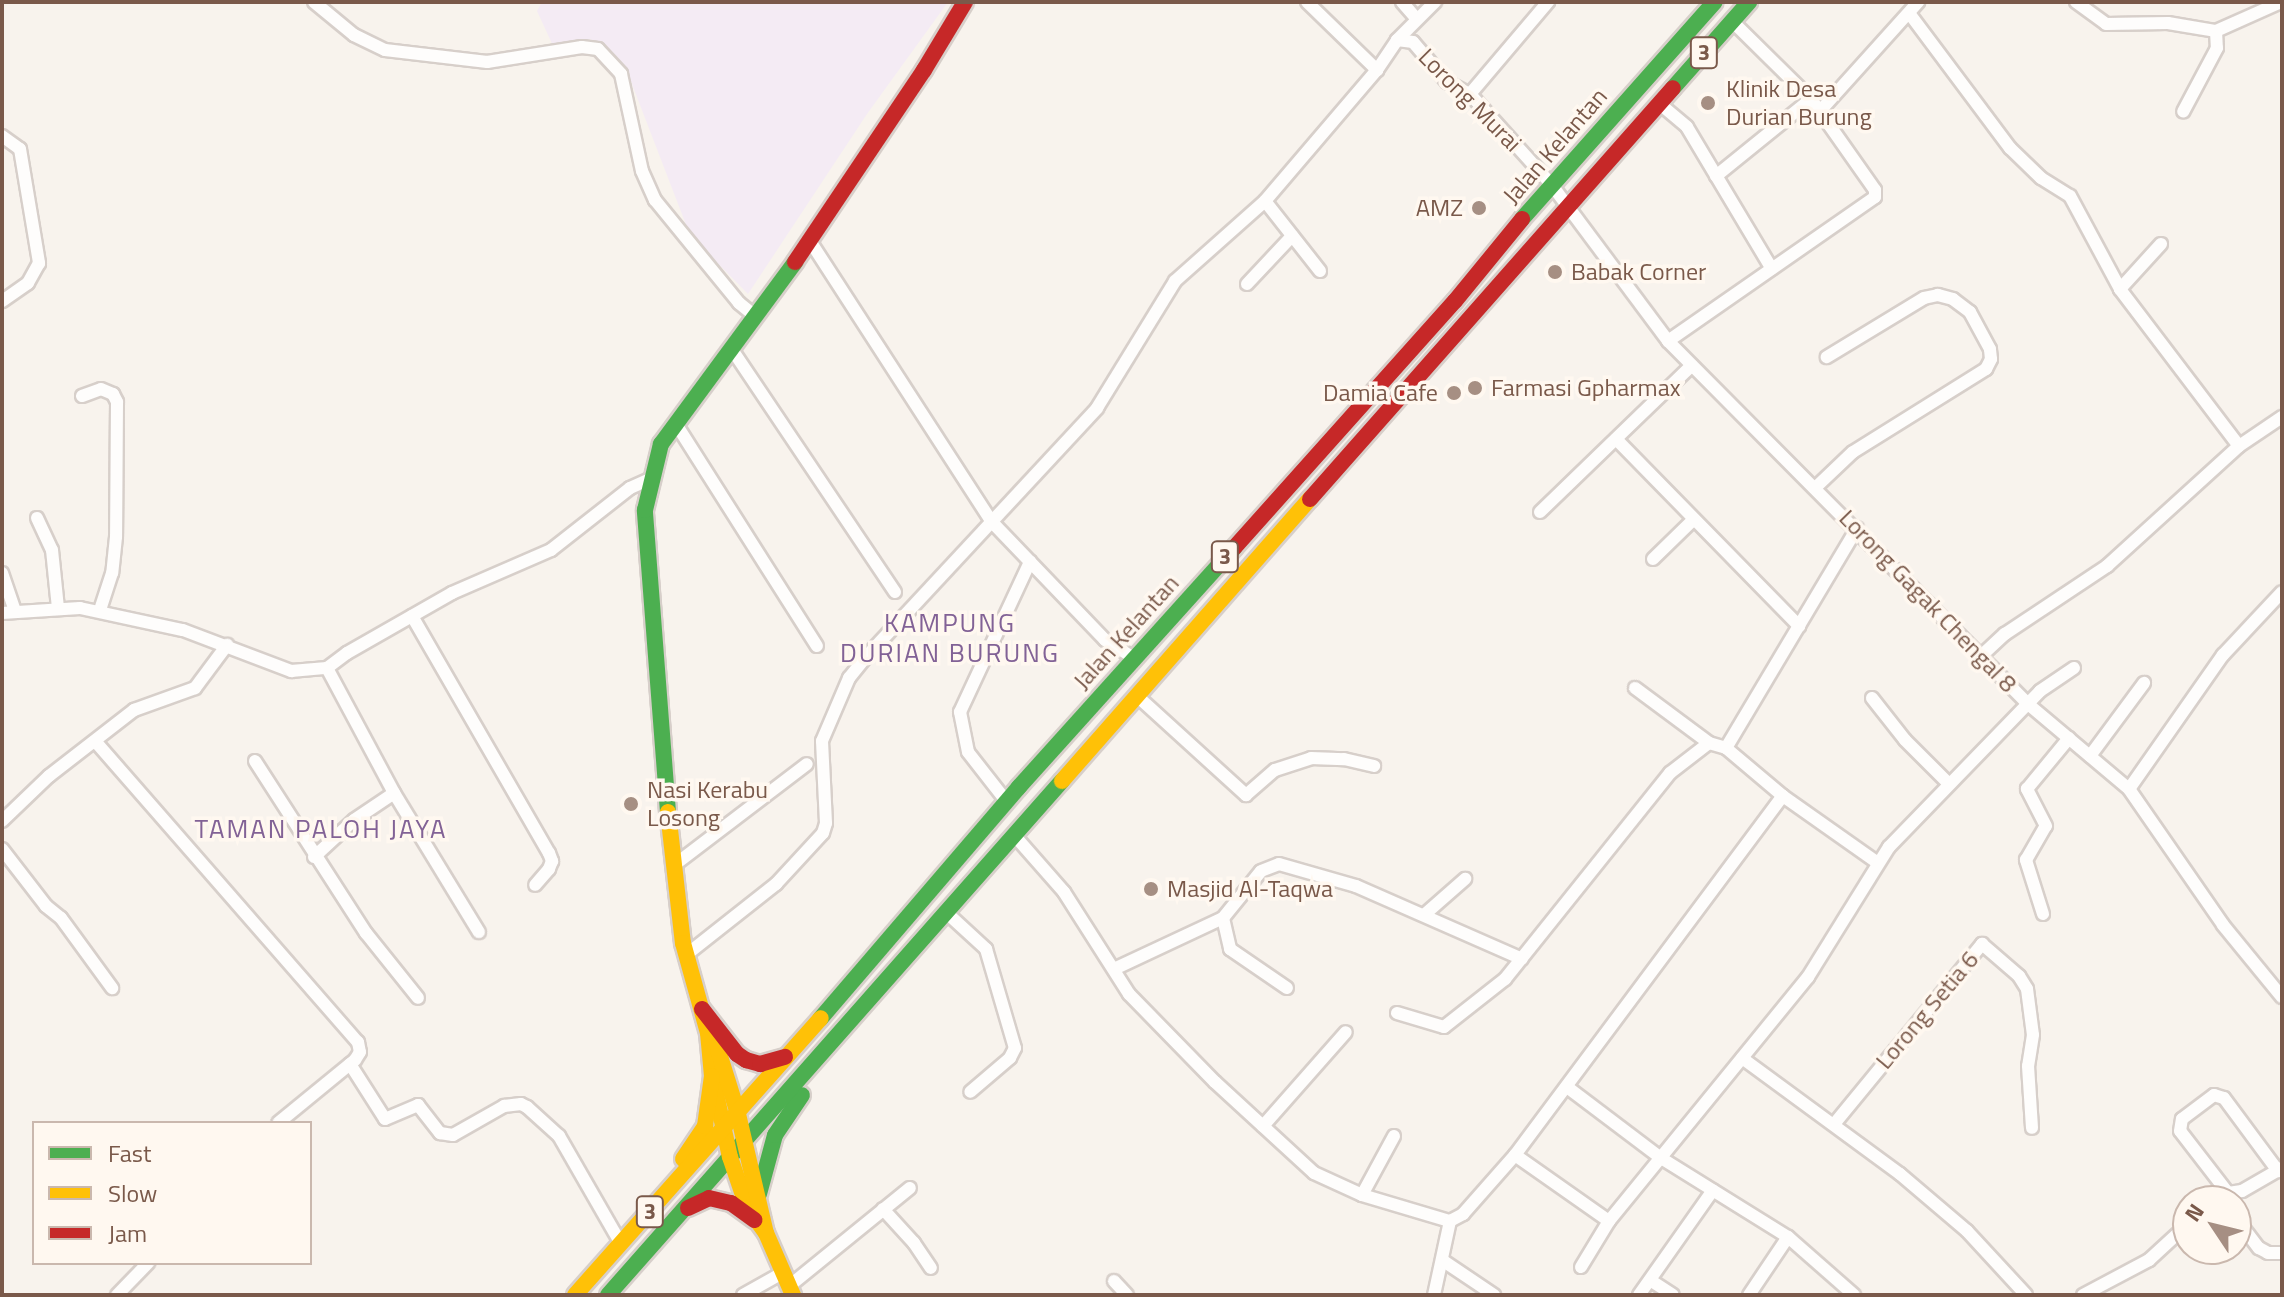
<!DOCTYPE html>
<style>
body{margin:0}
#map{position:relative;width:2284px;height:1297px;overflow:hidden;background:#f8f3ed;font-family:"Titillium Web",sans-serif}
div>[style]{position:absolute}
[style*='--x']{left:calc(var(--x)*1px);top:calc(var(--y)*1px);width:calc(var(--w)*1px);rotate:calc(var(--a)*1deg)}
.education>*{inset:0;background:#f4ebf4}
.roads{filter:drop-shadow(2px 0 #d7cfca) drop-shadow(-2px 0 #d7cfca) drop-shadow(0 2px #d7cfca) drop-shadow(0 -2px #d7cfca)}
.street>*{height:12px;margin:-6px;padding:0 6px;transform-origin:6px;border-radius:6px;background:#fefdfc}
.fast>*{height:16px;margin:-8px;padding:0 8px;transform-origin:8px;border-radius:8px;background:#4caf50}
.slow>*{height:16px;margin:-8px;padding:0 8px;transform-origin:8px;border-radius:8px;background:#ffc107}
.jam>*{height:16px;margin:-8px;padding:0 8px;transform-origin:8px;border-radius:8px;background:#c62828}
.dots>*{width:22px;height:22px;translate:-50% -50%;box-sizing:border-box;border:4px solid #fff8f0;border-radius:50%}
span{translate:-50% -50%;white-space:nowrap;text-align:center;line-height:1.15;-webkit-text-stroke:7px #fff8f0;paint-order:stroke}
.shield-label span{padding:2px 6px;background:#fff8f0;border:2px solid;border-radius:6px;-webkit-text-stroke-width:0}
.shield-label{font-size:22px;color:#7a594a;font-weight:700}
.poi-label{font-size:24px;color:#7a594a}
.left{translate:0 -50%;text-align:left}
.right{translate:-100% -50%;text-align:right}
.street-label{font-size:24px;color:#7a594a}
.neighbourhood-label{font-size:26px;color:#826296;letter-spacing:2px}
.frame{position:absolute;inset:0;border:4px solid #7a594a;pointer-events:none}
.legend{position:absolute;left:32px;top:1121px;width:280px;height:144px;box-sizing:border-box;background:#fff8f0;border:2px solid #cab8ae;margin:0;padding:10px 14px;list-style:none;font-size:24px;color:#7a594a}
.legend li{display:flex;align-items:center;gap:16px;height:40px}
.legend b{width:40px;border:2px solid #cab8ae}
.north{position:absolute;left:2172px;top:1185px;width:80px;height:80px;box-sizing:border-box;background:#fff8f0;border:2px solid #cab8ae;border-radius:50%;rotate:305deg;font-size:22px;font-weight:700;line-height:32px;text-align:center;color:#7a594a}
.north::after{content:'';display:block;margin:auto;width:28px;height:36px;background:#a68f83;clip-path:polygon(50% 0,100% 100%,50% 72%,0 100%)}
</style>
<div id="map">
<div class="education">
<i style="clip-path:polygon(542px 2px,948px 2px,867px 114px,748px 294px,690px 235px,625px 66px,590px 39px,555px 50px,537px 11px)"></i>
</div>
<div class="roads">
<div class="street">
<i style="--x:314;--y:2;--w:52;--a:39.5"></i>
<i style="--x:354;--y:35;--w:34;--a:26"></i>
<i style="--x:385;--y:50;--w:103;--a:6.7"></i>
<i style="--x:487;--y:62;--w:96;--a:-9"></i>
<i style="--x:582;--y:47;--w:16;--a:7"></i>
<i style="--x:598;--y:49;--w:34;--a:47"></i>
<i style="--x:621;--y:74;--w:99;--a:77.8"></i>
<i style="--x:642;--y:171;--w:32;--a:66"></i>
<i style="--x:655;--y:200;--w:133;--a:50.8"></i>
<i style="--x:739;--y:303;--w:21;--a:39"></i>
<i style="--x:1307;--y:2;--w:98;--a:44.2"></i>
<i style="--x:1402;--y:2;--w:21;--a:49"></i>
<i style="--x:2076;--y:2;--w:37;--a:36"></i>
<i style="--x:2106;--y:24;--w:62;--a:-0.9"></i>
<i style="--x:2168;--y:23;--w:49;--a:9.5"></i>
<i style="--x:2216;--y:31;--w:17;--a:87"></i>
<i style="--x:2217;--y:48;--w:72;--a:118"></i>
<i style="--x:1909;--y:13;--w:169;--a:53.2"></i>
<i style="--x:2010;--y:148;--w:43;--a:44.1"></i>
<i style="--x:2041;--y:178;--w:34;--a:32"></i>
<i style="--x:2070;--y:196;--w:106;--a:61.7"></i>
<i style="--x:2216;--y:31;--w:71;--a:-24"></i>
<i style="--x:1397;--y:40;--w:16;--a:7"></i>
<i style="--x:1413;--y:42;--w:52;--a:49.6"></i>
<i style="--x:1447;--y:82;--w:26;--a:28"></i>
<i style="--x:1470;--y:94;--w:121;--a:48"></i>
<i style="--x:1551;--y:184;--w:196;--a:53.3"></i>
<i style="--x:1668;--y:341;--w:511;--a:45.24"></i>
<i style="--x:2028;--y:704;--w:132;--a:40.1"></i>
<i style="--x:2129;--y:789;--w:165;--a:55.3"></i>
<i style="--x:2223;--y:925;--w:93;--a:50.7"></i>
<i style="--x:1470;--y:94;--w:121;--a:-49.7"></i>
<i style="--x:1660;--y:104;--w:35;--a:40"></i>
<i style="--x:1687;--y:127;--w:165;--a:59.1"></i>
<i style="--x:1820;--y:111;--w:147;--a:-48"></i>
<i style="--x:2;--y:136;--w:22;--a:36"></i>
<i style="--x:20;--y:149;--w:116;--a:80.5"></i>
<i style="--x:39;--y:263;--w:23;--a:119"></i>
<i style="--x:28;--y:283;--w:32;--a:145"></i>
<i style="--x:1716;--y:176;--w:122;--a:-39"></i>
<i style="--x:1265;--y:201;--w:89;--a:51.8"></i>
<i style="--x:810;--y:241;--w:333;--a:57.1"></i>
<i style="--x:991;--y:521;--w:165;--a:46.2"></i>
<i style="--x:1105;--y:640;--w:34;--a:32"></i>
<i style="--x:1247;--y:284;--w:66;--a:-46.8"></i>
<i style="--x:1668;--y:341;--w:252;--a:-34.8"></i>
<i style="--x:1875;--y:197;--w:7;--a:-90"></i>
<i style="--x:1875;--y:190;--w:111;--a:-125.1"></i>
<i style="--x:1811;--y:99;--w:111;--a:-135.4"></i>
<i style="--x:731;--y:348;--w:294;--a:56.1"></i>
<i style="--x:82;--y:396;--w:20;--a:-20"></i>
<i style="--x:101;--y:389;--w:13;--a:23"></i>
<i style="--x:113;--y:394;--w:9;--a:63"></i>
<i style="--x:117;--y:402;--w:135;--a:90.4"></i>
<i style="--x:116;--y:537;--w:36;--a:96"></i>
<i style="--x:112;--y:573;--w:40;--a:108"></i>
<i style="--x:676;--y:424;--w:263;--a:57.6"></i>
<i style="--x:1616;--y:439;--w:262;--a:45.6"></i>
<i style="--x:2239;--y:446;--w:52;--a:-34"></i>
<i style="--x:1815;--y:488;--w:52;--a:-43.5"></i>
<i style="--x:1853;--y:452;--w:157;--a:-32"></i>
<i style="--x:1986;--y:369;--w:11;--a:-63"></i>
<i style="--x:1991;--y:359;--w:10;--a:-96"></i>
<i style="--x:1990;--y:349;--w:42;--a:-118.4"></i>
<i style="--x:1970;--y:312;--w:21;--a:-143"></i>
<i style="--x:1953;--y:299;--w:16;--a:-165"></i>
<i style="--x:1938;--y:295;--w:14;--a:168"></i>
<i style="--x:1924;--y:298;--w:114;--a:148.7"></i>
<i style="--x:1540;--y:512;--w:211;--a:-44"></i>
<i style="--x:37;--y:518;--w:35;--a:65"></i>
<i style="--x:52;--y:550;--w:58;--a:84.1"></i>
<i style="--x:1653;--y:559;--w:57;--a:-44.3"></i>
<i style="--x:2;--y:573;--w:40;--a:71.1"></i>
<i style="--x:2;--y:613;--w:78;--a:-3.7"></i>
<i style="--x:80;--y:608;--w:105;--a:12.1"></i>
<i style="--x:183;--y:630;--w:116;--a:20.8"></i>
<i style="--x:291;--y:671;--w:36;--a:-5"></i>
<i style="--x:327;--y:668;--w:25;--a:-37"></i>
<i style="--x:347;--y:653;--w:121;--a:-29.7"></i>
<i style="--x:452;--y:593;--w:108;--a:-23.5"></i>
<i style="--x:551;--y:550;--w:100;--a:-38.1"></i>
<i style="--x:630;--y:488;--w:22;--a:-24"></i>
<i style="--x:412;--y:616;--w:274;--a:60"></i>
<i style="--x:549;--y:853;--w:9;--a:69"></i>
<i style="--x:552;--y:861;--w:9;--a:111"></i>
<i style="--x:549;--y:869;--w:21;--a:131"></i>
<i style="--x:1981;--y:656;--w:33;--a:-43"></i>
<i style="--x:2005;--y:634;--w:123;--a:-33.7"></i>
<i style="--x:2107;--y:566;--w:178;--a:-42.3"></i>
<i style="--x:2239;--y:446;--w:197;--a:-127.2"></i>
<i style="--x:2120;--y:289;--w:61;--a:-47.7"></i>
<i style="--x:327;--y:668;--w:142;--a:61.8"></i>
<i style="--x:394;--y:793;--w:163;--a:58.6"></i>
<i style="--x:1635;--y:688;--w:92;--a:36.6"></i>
<i style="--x:1136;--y:695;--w:149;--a:42.3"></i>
<i style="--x:1246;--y:795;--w:38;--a:-41"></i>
<i style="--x:1275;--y:770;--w:38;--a:-18"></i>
<i style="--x:1311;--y:758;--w:33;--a:2"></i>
<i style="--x:1344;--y:759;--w:31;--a:13"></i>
<i style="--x:1872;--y:698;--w:53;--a:51.8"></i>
<i style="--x:1905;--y:740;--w:62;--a:45"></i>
<i style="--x:95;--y:741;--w:400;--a:48.9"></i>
<i style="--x:358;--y:1042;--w:10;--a:79"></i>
<i style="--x:360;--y:1052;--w:9;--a:122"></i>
<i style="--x:355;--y:1060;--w:99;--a:140.7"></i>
<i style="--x:1726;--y:748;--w:256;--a:-59.2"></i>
<i style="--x:2090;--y:756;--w:91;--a:-53.5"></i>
<i style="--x:255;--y:761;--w:205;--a:57.2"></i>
<i style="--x:366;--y:933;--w:83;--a:51.3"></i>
<i style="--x:2129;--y:789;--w:164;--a:-55"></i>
<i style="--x:2223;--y:655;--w:86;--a:-46.9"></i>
<i style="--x:1007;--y:802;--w:63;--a:-128"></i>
<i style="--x:968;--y:752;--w:41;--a:-101.3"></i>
<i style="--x:960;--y:712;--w:166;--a:-65"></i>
<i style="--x:2;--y:821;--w:65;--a:-43.8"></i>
<i style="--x:49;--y:776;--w:108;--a:-37.8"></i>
<i style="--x:134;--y:710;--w:65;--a:-19.8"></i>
<i style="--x:195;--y:688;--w:54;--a:-53.3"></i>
<i style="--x:1014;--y:835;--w:76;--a:48.7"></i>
<i style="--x:1064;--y:892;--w:121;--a:57.5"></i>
<i style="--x:1129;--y:994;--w:123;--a:45.7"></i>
<i style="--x:1215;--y:1082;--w:134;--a:42.6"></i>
<i style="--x:1314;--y:1173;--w:53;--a:24.6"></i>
<i style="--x:1362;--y:1195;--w:92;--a:16.5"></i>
<i style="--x:2;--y:849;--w:72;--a:52.3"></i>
<i style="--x:46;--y:906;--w:19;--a:39"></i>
<i style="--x:61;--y:918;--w:87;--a:53.9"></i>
<i style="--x:314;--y:857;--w:54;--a:-42.8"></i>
<i style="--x:354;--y:820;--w:48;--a:-34"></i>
<i style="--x:673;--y:866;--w:168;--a:-37.3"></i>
<i style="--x:948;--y:914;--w:52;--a:42.6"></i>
<i style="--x:986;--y:949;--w:103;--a:73.7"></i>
<i style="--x:1015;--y:1048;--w:11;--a:117"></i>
<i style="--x:1010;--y:1058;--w:52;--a:139.6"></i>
<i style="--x:2043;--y:914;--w:57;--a:-107.5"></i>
<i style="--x:2026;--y:860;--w:39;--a:-60"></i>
<i style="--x:2046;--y:826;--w:42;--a:-117.2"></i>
<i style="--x:2027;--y:789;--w:66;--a:-50.5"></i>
<i style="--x:1424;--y:915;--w:55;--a:-41.3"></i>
<i style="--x:1223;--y:918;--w:32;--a:77"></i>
<i style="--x:1230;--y:949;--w:69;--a:34.4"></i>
<i style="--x:686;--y:955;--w:115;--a:-38.3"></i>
<i style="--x:776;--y:884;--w:69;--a:-47.3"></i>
<i style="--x:823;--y:833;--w:10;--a:-73"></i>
<i style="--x:826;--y:823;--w:82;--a:-92.8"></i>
<i style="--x:822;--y:741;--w:69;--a:-66.8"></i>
<i style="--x:849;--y:678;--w:26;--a:-51"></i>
<i style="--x:865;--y:658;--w:341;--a:-47.1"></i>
<i style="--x:1097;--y:408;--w:149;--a:-58.4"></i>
<i style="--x:1175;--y:281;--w:120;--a:-41.6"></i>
<i style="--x:1265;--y:201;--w:172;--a:-49.5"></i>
<i style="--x:1377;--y:70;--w:36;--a:-56"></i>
<i style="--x:1397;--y:40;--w:54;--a:-45"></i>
<i style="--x:1114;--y:969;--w:120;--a:-25.1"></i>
<i style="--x:1223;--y:918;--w:60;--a:-51"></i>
<i style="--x:1261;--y:871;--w:19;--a:-21"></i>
<i style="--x:1279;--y:864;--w:80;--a:15.9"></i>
<i style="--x:1356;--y:886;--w:181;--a:23.7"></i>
<i style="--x:1397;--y:1013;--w:49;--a:16.6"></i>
<i style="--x:1444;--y:1027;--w:78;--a:-38.2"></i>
<i style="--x:1505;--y:979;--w:264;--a:-51.3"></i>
<i style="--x:1670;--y:773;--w:49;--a:-37.6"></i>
<i style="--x:1709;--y:743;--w:18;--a:16"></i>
<i style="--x:1726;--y:748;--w:75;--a:40.1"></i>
<i style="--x:1783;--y:796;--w:116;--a:35.2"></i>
<i style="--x:1742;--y:1058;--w:196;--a:36.3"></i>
<i style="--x:1900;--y:1174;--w:88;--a:40.4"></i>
<i style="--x:1967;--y:1231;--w:87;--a:47.3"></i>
<i style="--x:350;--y:1064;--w:65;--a:57.5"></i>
<i style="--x:385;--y:1119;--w:36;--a:-23"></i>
<i style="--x:418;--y:1105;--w:36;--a:52"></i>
<i style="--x:440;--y:1133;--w:13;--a:9"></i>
<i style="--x:453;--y:1135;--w:59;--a:-29.6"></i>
<i style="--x:504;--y:1106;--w:17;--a:-7"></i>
<i style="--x:521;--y:1104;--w:7;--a:27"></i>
<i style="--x:527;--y:1107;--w:43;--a:42.2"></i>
<i style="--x:559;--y:1136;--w:125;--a:60.1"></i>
<i style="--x:1567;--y:1087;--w:118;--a:37.1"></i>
<i style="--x:1661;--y:1158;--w:150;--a:31.9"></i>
<i style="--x:1788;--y:1237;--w:88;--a:41.3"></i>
<i style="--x:1835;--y:1123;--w:232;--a:-50.6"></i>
<i style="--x:1982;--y:944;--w:49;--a:40.9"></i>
<i style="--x:2019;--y:976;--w:15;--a:58"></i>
<i style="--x:2027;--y:989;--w:46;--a:82.6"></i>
<i style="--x:2033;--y:1035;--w:31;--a:99"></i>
<i style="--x:2028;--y:1066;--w:62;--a:86.3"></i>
<i style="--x:1263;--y:1126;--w:125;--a:-48.6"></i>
<i style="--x:1515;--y:1155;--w:115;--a:35.1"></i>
<i style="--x:2228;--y:1193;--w:78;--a:-127.7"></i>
<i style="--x:2180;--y:1131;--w:12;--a:-81"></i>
<i style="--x:2182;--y:1119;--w:40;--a:-37"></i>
<i style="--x:2214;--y:1095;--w:10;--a:17"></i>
<i style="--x:2224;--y:1098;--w:91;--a:53.5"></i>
<i style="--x:1362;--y:1195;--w:67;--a:-61.5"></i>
<i style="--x:2217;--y:1201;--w:14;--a:-36"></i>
<i style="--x:2228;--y:1193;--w:14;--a:-8"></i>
<i style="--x:2242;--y:1191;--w:46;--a:-29.9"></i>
<i style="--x:883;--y:1209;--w:46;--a:47.6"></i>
<i style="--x:914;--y:1243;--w:30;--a:56"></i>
<i style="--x:2236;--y:1218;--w:38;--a:53"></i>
<i style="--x:2259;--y:1248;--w:10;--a:29"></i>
<i style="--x:2268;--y:1253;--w:14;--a:0"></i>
<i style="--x:1442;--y:1260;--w:63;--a:33.9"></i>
<i style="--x:1581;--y:1267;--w:54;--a:-58.7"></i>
<i style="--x:1609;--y:1221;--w:315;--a:-50.8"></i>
<i style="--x:1808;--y:977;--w:153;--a:-58.1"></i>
<i style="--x:1889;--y:847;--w:217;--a:-45.9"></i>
<i style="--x:2040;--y:691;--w:41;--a:-34.1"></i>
<i style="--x:1650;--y:1280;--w:27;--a:33"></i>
<i style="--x:1114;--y:1281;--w:19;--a:47"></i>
<i style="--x:788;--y:1287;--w:157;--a:-39.1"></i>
<i style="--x:117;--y:1295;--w:45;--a:-45.9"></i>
<i style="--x:743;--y:1295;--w:45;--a:-29.4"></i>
<i style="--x:1434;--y:1295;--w:76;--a:-77.8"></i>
<i style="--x:1450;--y:1221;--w:15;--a:-28"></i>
<i style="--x:1463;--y:1214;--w:79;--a:-48.6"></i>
<i style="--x:1515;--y:1155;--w:448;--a:-53.3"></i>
<i style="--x:1639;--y:1295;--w:128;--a:-54.8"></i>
<i style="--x:1749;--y:1295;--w:70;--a:-56.1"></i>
<i style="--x:2083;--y:1295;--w:75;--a:-27.9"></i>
<i style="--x:2149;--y:1260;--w:53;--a:-42.7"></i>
</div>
<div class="fast">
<i style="--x:1673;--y:88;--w:115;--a:-48.5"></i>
<i style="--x:1522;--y:219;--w:290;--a:-48.4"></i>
<i style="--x:668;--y:812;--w:303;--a:-94.4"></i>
<i style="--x:645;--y:510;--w:68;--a:-76.4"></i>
<i style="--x:661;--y:444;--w:226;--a:-53.6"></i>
<i style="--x:821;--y:1018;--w:304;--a:-49.4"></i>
<i style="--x:1019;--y:787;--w:321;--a:-48"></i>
<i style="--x:759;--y:1194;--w:61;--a:-74.8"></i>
<i style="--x:775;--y:1135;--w:48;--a:-56"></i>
<i style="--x:608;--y:1295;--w:686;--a:-48.55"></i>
</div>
<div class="slow">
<i style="--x:1062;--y:781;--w:376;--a:-48.7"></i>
<i style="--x:668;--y:812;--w:132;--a:83.5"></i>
<i style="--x:683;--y:943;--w:93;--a:74.5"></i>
<i style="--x:708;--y:1033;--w:43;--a:84.7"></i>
<i style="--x:712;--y:1076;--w:83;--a:77.5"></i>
<i style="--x:730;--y:1157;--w:53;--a:71.2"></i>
<i style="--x:747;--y:1207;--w:32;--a:54"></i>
<i style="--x:710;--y:1038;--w:14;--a:56"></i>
<i style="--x:718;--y:1050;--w:67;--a:72.6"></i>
<i style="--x:738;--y:1114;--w:122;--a:76.8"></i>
<i style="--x:766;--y:1233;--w:68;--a:66.5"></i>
<i style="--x:683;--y:1159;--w:40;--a:-56"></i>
<i style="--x:705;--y:1126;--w:50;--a:-82"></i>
<i style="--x:575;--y:1295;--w:370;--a:-48.4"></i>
</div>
<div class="jam">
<i style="--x:795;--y:262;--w:231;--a:-56.1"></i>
<i style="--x:924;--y:70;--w:79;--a:-58.9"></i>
<i style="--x:1310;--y:499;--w:548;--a:-48.55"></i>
<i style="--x:1234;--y:548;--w:331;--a:-48.2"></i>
<i style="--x:1455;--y:301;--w:106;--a:-50.7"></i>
<i style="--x:702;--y:1009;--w:57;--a:52.1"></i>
<i style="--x:737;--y:1054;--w:11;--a:34"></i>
<i style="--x:746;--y:1060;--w:15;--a:16"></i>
<i style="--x:760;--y:1064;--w:26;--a:-16"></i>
<i style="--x:688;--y:1208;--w:23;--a:-25"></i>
<i style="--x:709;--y:1198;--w:23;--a:13"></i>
<i style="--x:731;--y:1203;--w:29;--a:36"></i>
</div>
</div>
<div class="dots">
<i style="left:1708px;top:103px;background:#a68f83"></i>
<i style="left:1479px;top:208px;background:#a68f83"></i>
<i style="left:1555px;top:272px;background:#a68f83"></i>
<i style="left:1475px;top:388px;background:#a68f83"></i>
<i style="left:1454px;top:393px;background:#a68f83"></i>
<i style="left:631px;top:804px;background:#a68f83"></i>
<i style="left:1151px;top:889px;background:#a68f83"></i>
</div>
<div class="shield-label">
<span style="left:1704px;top:53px">3</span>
<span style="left:1225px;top:557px">3</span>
<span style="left:650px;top:1212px">3</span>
</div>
<div class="poi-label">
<span class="left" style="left:1726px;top:103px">Klinik Desa<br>Durian Burung</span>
<span class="right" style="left:1463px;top:208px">AMZ</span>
<span class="left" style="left:1571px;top:272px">Babak Corner</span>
<span class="left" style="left:1491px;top:388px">Farmasi Gpharmax</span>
<span class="right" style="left:1438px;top:393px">Damia Cafe</span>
<span class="left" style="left:647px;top:804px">Nasi Kerabu<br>Losong</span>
<span class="left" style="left:1167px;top:889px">Masjid Al-Taqwa</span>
</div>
<div class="street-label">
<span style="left:1470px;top:100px;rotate:45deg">Lorong Murai</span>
<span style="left:1555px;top:146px;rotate:-49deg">Jalan Kelantan</span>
<span style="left:1928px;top:601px;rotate:46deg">Lorong Gagak Chengal 8</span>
<span style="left:1126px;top:632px;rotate:-48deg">Jalan Kelantan</span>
<span style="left:1927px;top:1010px;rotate:-50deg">Lorong Setia 6</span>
</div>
<div class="neighbourhood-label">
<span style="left:950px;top:638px">KAMPUNG<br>DURIAN BURUNG</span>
<span style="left:321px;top:829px">TAMAN PALOH JAYA</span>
</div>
<div class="frame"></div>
<ul class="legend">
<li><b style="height:10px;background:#4caf50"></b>Fast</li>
<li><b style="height:10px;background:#ffc107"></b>Slow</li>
<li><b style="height:10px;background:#c62828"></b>Jam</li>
</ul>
<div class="north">N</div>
</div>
